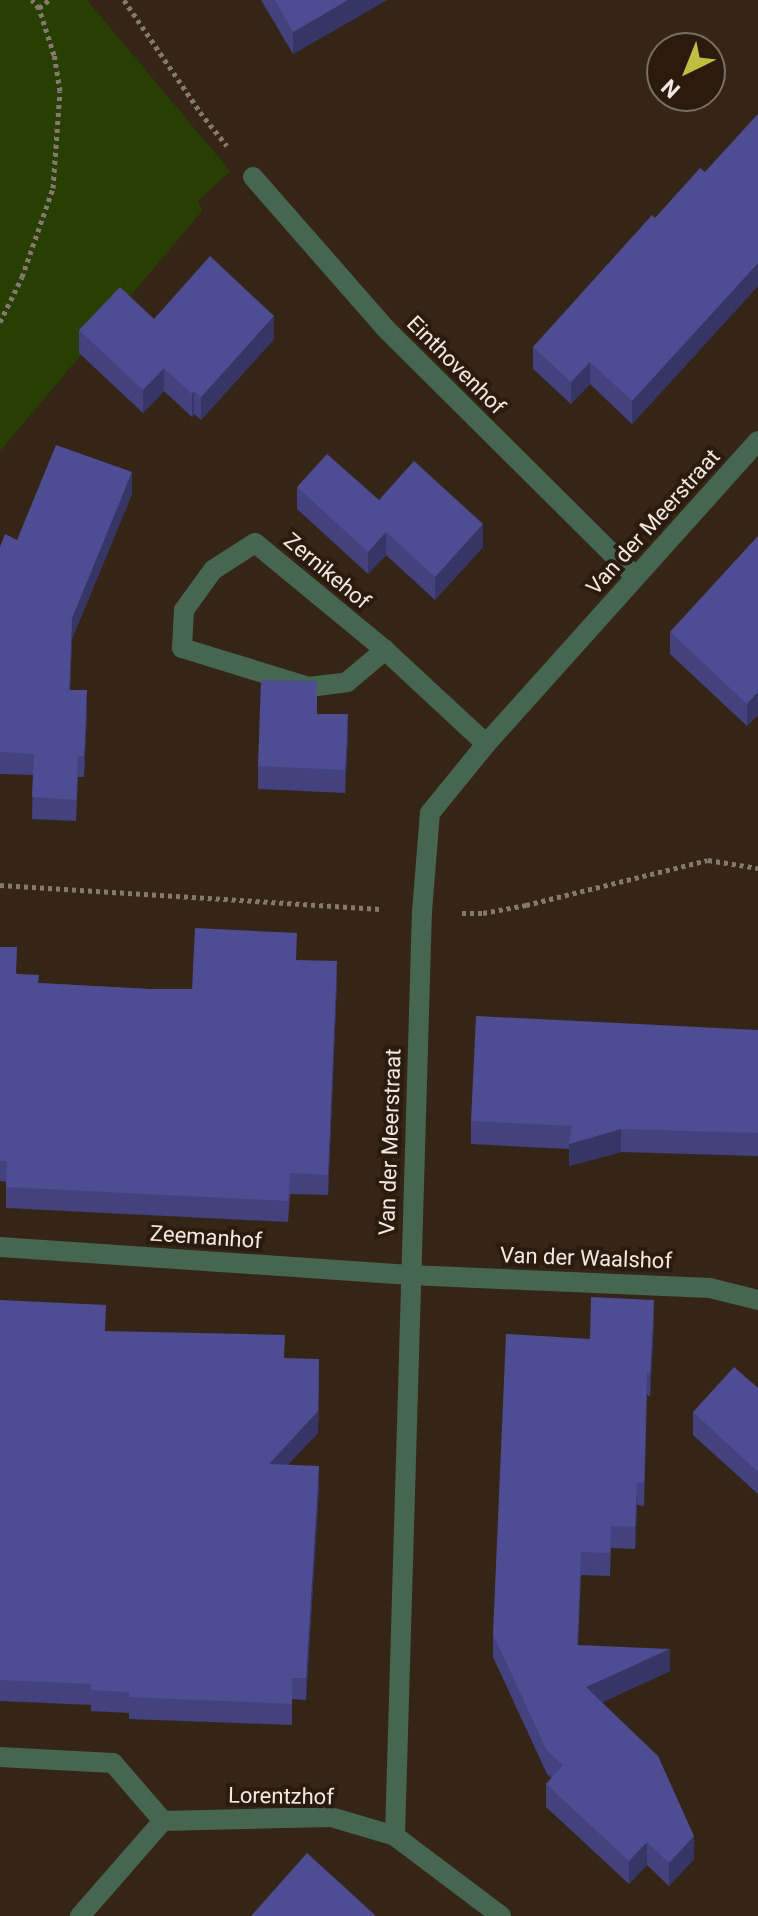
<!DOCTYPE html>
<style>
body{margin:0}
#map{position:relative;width:758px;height:1916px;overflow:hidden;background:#352517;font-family:Roboto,sans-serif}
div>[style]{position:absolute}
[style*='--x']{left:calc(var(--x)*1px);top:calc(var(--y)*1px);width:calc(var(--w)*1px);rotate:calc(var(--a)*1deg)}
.green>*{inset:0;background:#283f03}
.path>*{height:5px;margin-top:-2.5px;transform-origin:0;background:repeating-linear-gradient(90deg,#86786c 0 4px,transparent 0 8px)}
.minor>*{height:20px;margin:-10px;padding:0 10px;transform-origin:10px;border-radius:10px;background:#466651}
.wall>*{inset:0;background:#43417e}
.shaded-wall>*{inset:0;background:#373566}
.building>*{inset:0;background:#4e4c92}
span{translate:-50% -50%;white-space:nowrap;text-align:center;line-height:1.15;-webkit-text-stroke:8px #2b1b0e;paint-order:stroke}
.street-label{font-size:22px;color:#f3e8df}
.north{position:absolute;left:646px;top:32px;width:80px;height:80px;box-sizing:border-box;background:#2b1b0e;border:2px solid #7b6d62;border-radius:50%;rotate:223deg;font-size:22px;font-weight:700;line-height:32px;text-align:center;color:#f3e8df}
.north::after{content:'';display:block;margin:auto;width:28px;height:36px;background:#bfbe42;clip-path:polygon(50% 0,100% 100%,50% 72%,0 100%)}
</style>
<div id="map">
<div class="green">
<i style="clip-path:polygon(0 0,87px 0,230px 171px,198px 201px,202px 211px,0 451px)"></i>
</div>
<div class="path">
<i style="--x:124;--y:0;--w:135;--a:55.8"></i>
<i style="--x:200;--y:112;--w:43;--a:51.5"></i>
<i style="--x:39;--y:8;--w:13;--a:-39"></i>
<i style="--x:0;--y:322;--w:50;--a:-63.9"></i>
<i style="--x:22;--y:277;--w:94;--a:-70.8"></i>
<i style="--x:53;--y:188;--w:97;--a:-85.9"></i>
<i style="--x:60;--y:91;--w:36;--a:-99"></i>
<i style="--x:54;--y:55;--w:49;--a:-107.7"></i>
<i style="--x:39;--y:8;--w:11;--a:-131"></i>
<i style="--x:0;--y:885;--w:381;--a:3.6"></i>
<i style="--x:462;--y:913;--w:21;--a:0"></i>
<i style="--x:483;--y:913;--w:44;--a:-10.5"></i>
<i style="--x:526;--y:905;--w:187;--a:-13.9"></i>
<i style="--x:708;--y:860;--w:51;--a:9.1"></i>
</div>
<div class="minor">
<i style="--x:253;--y:177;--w:201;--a:48.8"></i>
<i style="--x:385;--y:328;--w:352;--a:44.8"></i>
<i style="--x:385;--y:650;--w:168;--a:-140.5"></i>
<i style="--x:255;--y:543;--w:50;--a:147.3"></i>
<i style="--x:213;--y:570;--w:49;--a:125.9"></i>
<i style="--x:184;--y:610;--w:38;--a:93"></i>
<i style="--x:182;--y:648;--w:133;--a:17.1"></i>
<i style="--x:309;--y:687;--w:38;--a:-7"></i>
<i style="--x:347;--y:682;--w:50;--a:-40.1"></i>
<i style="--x:385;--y:650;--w:138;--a:42.9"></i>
<i style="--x:0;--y:1247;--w:411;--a:3.9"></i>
<i style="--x:410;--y:1275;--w:300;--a:2.5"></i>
<i style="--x:710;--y:1288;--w:49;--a:14"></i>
<i style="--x:0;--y:1757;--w:113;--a:3"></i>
<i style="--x:113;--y:1763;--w:77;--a:49.2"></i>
<i style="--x:80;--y:1916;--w:126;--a:-48.9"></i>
<i style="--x:163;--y:1821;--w:168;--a:-1.4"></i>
<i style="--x:331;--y:1817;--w:67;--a:16.5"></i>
<i style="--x:501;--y:1916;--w:133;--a:-143"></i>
<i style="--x:395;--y:1836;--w:924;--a:-88.33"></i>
<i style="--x:422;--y:912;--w:99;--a:-85.4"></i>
<i style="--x:430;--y:813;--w:89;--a:-50.9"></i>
<i style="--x:486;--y:744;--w:407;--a:-48.1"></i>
</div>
<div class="wall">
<i style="clip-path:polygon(261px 0,387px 0,293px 54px)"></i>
<i style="clip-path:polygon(758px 114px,758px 286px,632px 424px,590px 384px,571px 404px,533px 369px,533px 347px,655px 218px,705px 172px)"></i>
<i style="clip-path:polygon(154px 319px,274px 339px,201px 420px,194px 414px,192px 417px,164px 391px,143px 413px,79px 353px,79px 330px)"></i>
<i style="clip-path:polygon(297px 487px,379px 500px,483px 547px,435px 600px,386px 555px,368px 574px,297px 509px)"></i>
<i style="clip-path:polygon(132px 494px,72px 639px,70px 690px,87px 712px,84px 777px,78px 777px,76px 821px,32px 819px,33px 775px,0 774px,0 547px)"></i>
<i style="clip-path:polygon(758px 536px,747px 726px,670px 654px,670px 632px)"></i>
<i style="clip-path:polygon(317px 714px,348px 737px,345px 793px,258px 789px,258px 766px)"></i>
<i style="clip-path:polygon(0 947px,17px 974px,39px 983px,149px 989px,192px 989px,297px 960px,337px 981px,328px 1195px,290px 1194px,288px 1222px,6px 1208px,6px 1182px,0 1181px)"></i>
<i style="clip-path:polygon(758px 1030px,758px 1156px,621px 1152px,569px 1166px,569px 1149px,471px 1144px,471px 1121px)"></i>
<i style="clip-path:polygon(0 1300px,106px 1331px,285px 1358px,319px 1381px,318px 1433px,288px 1464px,319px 1487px,306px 1700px,292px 1699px,292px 1725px,129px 1719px,129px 1713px,91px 1711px,91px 1705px,0 1701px)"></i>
<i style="clip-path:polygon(654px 1322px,650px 1397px,647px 1394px,644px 1506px,637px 1505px,635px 1549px,611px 1548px,610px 1576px,581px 1575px,578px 1645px,670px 1671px,602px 1702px,694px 1859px,669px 1886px,647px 1865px,629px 1884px,546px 1807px,546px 1784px,552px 1778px,547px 1774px,493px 1657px,493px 1634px,590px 1339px)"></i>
<i style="clip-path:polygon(758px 1388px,758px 1494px,693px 1435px,693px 1412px)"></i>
</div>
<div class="shaded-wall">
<i style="clip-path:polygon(348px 0,387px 0,293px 54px,293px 32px)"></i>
<i style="clip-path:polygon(758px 263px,758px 286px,632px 424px,632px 401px)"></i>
<i style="clip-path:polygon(274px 316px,274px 339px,201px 420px,201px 397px)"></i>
<i style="clip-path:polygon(590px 362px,590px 384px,571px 404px,571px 382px)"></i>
<i style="clip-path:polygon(164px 368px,164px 391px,143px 413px,143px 390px)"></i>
<i style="clip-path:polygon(194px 391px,194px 414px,192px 417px,192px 394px)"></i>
<i style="clip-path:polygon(132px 472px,132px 494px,72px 639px,69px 711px,72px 618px)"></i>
<i style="clip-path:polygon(483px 524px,483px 547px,435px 600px,435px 577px)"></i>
<i style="clip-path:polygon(386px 532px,386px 555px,368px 574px,368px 552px)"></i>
<i style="clip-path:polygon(87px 690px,87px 712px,84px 777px,84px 756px)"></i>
<i style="clip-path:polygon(758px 692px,758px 715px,747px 726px,747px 704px)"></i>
<i style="clip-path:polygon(348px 714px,348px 737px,345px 793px,345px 770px)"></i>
<i style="clip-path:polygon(337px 961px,337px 981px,328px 1195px,328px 1175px)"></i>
<i style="clip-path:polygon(621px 1129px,621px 1152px,569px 1166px,569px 1144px)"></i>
<i style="clip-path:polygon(654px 1300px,654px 1322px,650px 1397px,650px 1374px)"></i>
<i style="clip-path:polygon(319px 1359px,318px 1433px,269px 1485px,269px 1464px)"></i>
<i style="clip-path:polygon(319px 1466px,319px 1487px,306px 1700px,306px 1678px)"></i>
<i style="clip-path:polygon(637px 1483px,637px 1505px,635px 1549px,635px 1527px)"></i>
<i style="clip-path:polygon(670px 1649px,670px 1671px,586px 1710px,586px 1687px)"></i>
<i style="clip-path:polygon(694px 1836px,694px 1859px,669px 1886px,669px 1863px)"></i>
<i style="clip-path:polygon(647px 1842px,647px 1865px,629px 1884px,629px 1861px)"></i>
</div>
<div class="building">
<i style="clip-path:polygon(275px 0,348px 0,293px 32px)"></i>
<i style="clip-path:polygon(758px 114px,758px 263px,632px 401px,590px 362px,571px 382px,533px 347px,652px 215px,655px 218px,700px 168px,705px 172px)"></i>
<i style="clip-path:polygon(210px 256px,274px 316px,201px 397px,194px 391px,192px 394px,164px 368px,143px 390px,79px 330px,120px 287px,154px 319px)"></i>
<i style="clip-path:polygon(56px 445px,132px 472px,72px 618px,69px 690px,87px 690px,84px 756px,78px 756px,76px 800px,32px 797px,34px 754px,0 752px,0 547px,5px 534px,17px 540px)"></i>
<i style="clip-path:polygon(327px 454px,379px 500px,414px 461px,483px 524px,435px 577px,386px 532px,368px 552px,297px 487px)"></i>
<i style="clip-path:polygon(758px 536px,758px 692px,747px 704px,670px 632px)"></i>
<i style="clip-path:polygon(261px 680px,317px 681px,317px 714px,348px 714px,345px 770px,258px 766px)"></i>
<i style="clip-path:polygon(195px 928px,297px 933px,296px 960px,337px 961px,328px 1175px,290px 1173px,288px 1201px,6px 1187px,7px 1161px,0 1161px,0 947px,17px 947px,16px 974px,39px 975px,38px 983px,149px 989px,192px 989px)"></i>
<i style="clip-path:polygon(476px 1016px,758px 1030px,758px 1133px,621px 1129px,569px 1144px,572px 1126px,471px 1121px)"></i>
<i style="clip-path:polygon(591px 1297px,654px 1300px,650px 1374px,647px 1372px,644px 1483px,637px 1483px,635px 1527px,611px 1526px,610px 1553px,581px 1552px,577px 1645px,670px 1649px,586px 1687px,658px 1756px,694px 1836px,669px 1863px,647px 1842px,629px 1861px,546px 1784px,563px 1765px,547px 1751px,493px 1634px,506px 1334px,590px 1339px)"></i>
<i style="clip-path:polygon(0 1300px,106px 1305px,105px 1331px,285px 1335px,284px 1358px,319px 1359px,318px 1411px,269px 1464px,319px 1466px,306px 1678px,292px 1678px,292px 1704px,129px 1697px,129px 1692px,91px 1690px,91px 1684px,0 1680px)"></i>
<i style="clip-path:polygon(734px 1367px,758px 1388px,758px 1472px,693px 1412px)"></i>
<i style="clip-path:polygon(307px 1853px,376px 1916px,251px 1916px)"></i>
</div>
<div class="street-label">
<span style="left:456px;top:365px;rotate:45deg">Einthovenhof</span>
<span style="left:653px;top:522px;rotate:-48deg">Van der Meerstraat</span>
<span style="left:327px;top:571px;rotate:40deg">Zernikehof</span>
<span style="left:390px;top:1142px;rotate:-88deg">Van der Meerstraat</span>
<span style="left:206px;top:1237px;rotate:4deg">Zeemanhof</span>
<span style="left:586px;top:1258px;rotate:2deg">Van der Waalshof</span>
<span style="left:281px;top:1796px;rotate:1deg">Lorentzhof</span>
</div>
<div class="north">N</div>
</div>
